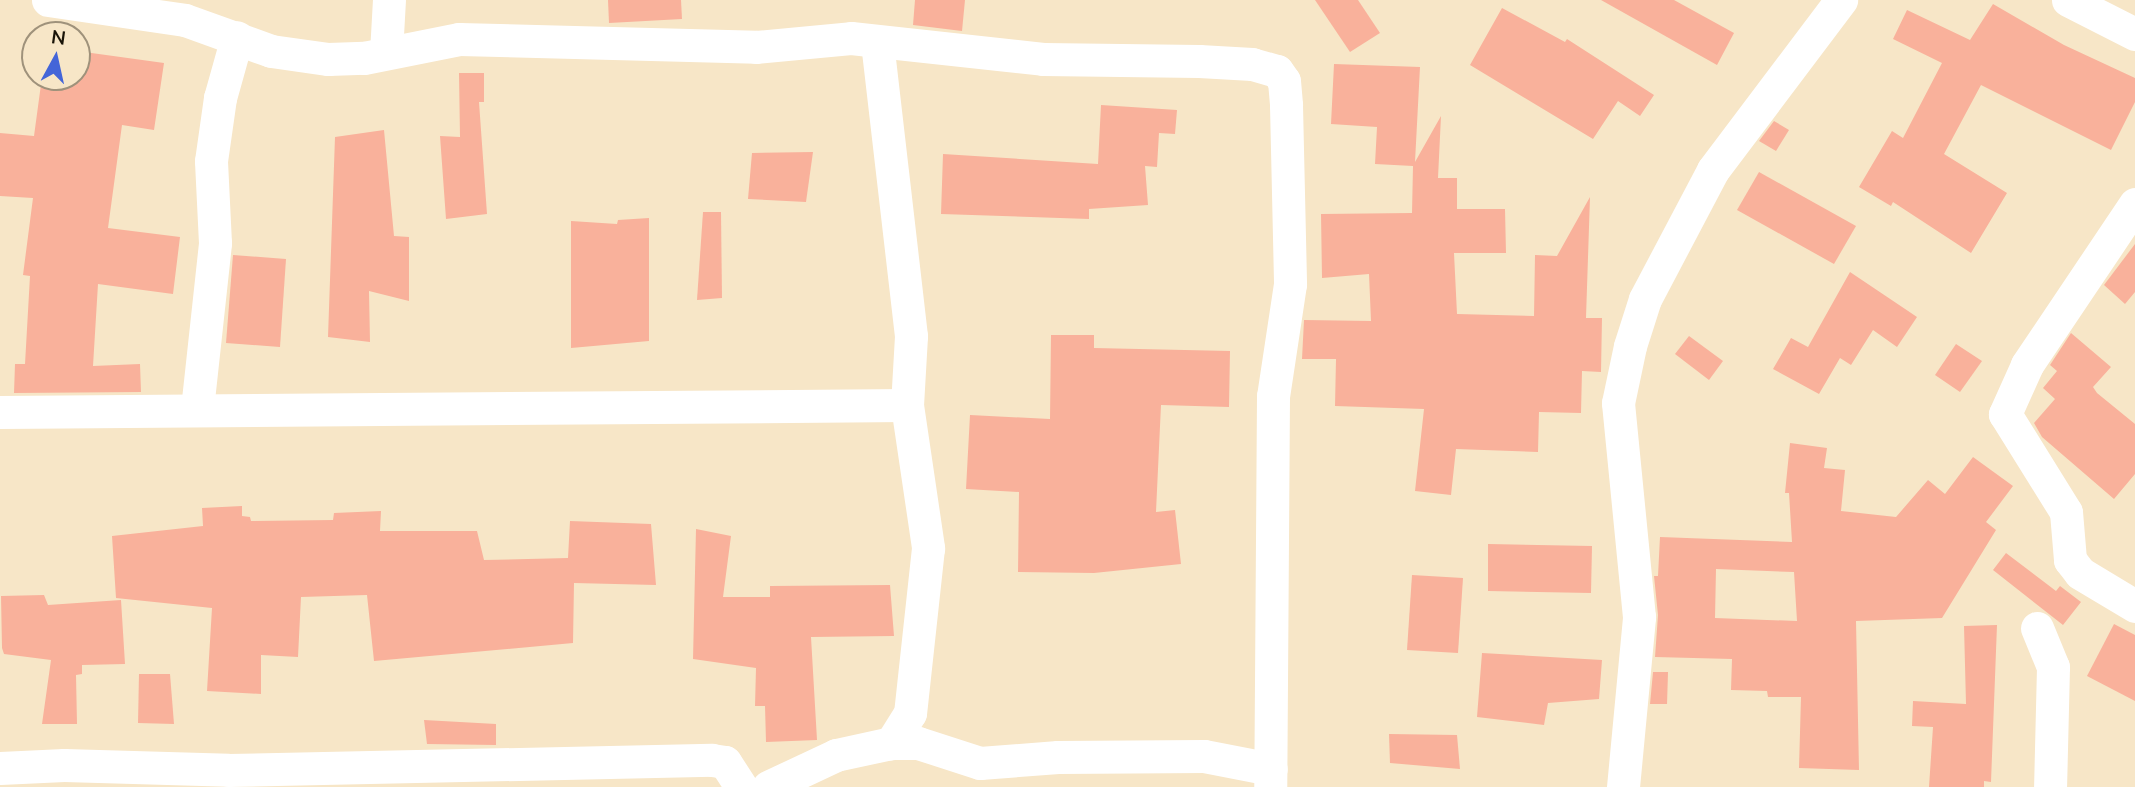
<!DOCTYPE html>
<style>
body{margin:0}
#map{position:relative;width:2135px;height:787px;overflow:hidden;background:#f7e6c7;font-family:Mulish,sans-serif}
div>[style]{position:absolute}
[style*='--x']{left:calc(var(--x)*1px);top:calc(var(--y)*1px);width:calc(var(--w)*1px);rotate:calc(var(--a)*1deg)}
.building>*{inset:0;background:#f9b19b}
.street>*{height:33px;margin:-16.5px;padding:0 16.5px;transform-origin:16.5px;border-radius:16.5px;background:#fff}
span{translate:-50% -50%;white-space:nowrap;text-align:center;line-height:1.15;-webkit-text-stroke:5px #f7e6c7;paint-order:stroke}
.north{position:absolute;left:21px;top:21px;width:70px;height:70px;box-sizing:border-box;background:#f7e6c7;border:2px solid #9f927b;border-radius:50%;rotate:8deg;font-size:19px;font-weight:700;line-height:28px;text-align:center;color:#1a1408}
.north::after{content:'';display:block;margin:auto;width:24px;height:32px;background:#4465d8;clip-path:polygon(50% 0,100% 100%,50% 72%,0 100%)}
</style>
<div id="map">
<div class="building">
<i style="clip-path:polygon(608px 0,681px 0,682px 19px,609px 23px)"></i>
<i style="clip-path:polygon(915px 0,965px 0,962px 31px,913px 25px)"></i>
<i style="clip-path:polygon(1315px 0,1358px 0,1380px 33px,1350px 52px)"></i>
<i style="clip-path:polygon(1601px 0,1674px 0,1734px 33px,1717px 65px)"></i>
<i style="clip-path:polygon(1993px 4px,2064px 45px,2135px 78px,2135px 102px,2111px 150px,1981px 85px,1944px 154px,2007px 193px,1971px 253px,1893px 202px,1891px 206px,1859px 187px,1892px 131px,1903px 138px,1942px 63px,1893px 39px,1907px 10px,1970px 40px)"></i>
<i style="clip-path:polygon(1502px 8px,1565px 42px,1567px 39px,1654px 95px,1640px 116px,1618px 101px,1593px 139px,1470px 65px)"></i>
<i style="clip-path:polygon(77px 51px,164px 63px,154px 130px,122px 125px,108px 228px,180px 237px,173px 294px,98px 284px,93px 366px,140px 364px,141px 392px,14px 393px,15px 364px,25px 364px,30px 276px,23px 275px,33px 198px,0 196px,0 133px,34px 136px,42px 77px,77px 77px)"></i>
<i style="clip-path:polygon(1334px 64px,1420px 67px,1415px 162px,1441px 116px,1438px 178px,1457px 178px,1457px 209px,1505px 209px,1506px 253px,1454px 253px,1457px 314px,1534px 316px,1535px 255px,1557px 256px,1590px 197px,1586px 318px,1602px 318px,1601px 372px,1582px 371px,1581px 413px,1539px 412px,1538px 452px,1456px 449px,1451px 495px,1415px 491px,1424px 409px,1335px 406px,1336px 359px,1302px 359px,1304px 320px,1371px 321px,1369px 274px,1322px 278px,1321px 214px,1412px 213px,1413px 166px,1375px 164px,1377px 127px,1331px 124px)"></i>
<i style="clip-path:polygon(459px 73px,484px 73px,484px 102px,479px 102px,487px 214px,446px 219px,440px 136px,460px 137px)"></i>
<i style="clip-path:polygon(1101px 105px,1177px 110px,1175px 134px,1159px 133px,1157px 167px,1145px 166px,1148px 205px,1089px 209px,1089px 219px,941px 214px,943px 154px,1098px 164px)"></i>
<i style="clip-path:polygon(1774px 121px,1789px 130px,1776px 151px,1759px 141px)"></i>
<i style="clip-path:polygon(384px 130px,394px 236px,409px 237px,409px 301px,369px 291px,370px 342px,328px 337px,335px 137px)"></i>
<i style="clip-path:polygon(813px 152px,806px 202px,748px 199px,752px 153px)"></i>
<i style="clip-path:polygon(1759px 172px,1856px 226px,1834px 264px,1737px 210px)"></i>
<i style="clip-path:polygon(703px 212px,721px 212px,722px 298px,697px 300px)"></i>
<i style="clip-path:polygon(649px 218px,649px 341px,571px 348px,571px 221px,617px 224px,618px 220px)"></i>
<i style="clip-path:polygon(2135px 244px,2135px 292px,2125px 304px,2104px 285px)"></i>
<i style="clip-path:polygon(233px 255px,286px 259px,280px 347px,226px 343px)"></i>
<i style="clip-path:polygon(1850px 272px,1917px 317px,1897px 347px,1873px 330px,1851px 365px,1840px 358px,1819px 394px,1773px 369px,1791px 338px,1808px 347px)"></i>
<i style="clip-path:polygon(2071px 333px,2111px 367px,2093px 387px,2097px 393px,2135px 424px,2135px 474px,2114px 499px,2042px 437px,2034px 423px,2055px 399px,2043px 388px,2057px 371px,2050px 365px)"></i>
<i style="clip-path:polygon(1051px 335px,1094px 335px,1094px 348px,1230px 351px,1229px 407px,1161px 405px,1156px 512px,1175px 510px,1181px 564px,1094px 573px,1018px 572px,1019px 492px,966px 489px,970px 415px,1050px 419px)"></i>
<i style="clip-path:polygon(1689px 336px,1723px 361px,1709px 380px,1675px 354px)"></i>
<i style="clip-path:polygon(1956px 344px,1982px 361px,1960px 392px,1935px 375px)"></i>
<i style="clip-path:polygon(evenodd,1790px 443px,1827px 448px,1824px 468px,1845px 470px,1841px 511px,1896px 517px,1928px 480px,1945px 494px,1973px 457px,2013px 486px,1986px 522px,1996px 530px,1942px 618px,1856px 621px,1859px 770px,1799px 768px,1801px 697px,1768px 697px,1767px 691px,1731px 690px,1732px 659px,1655px 657px,1658px 615px,1654px 576px,1658px 576px,1660px 537px,1792px 542px,1789px 493px,1785px 493px,1790px 443px,1716px 569px,1794px 572px,1797px 621px,1715px 618px,1716px 569px)"></i>
<i style="clip-path:polygon(242px 506px,242px 516px,250px 517px,251px 521px,333px 520px,334px 513px,381px 511px,380px 531px,477px 531px,484px 560px,568px 558px,570px 521px,651px 524px,656px 585px,574px 583px,573px 643px,374px 661px,367px 595px,301px 597px,298px 657px,261px 655px,261px 694px,207px 691px,212px 608px,116px 598px,112px 536px,203px 526px,202px 508px)"></i>
<i style="clip-path:polygon(696px 529px,731px 536px,723px 597px,770px 597px,770px 586px,890px 585px,894px 636px,811px 637px,817px 740px,766px 742px,765px 706px,755px 706px,756px 668px,693px 659px)"></i>
<i style="clip-path:polygon(1488px 544px,1592px 546px,1591px 593px,1488px 591px)"></i>
<i style="clip-path:polygon(2006px 553px,2056px 591px,2060px 586px,2081px 602px,2063px 625px,1993px 570px)"></i>
<i style="clip-path:polygon(1412px 575px,1463px 578px,1458px 653px,1407px 650px)"></i>
<i style="clip-path:polygon(44px 595px,48px 605px,121px 600px,125px 664px,82px 665px,82px 674px,76px 675px,77px 724px,42px 724px,51px 660px,4px 654px,2px 648px,1px 596px)"></i>
<i style="clip-path:polygon(2114px 624px,2135px 635px,2135px 701px,2087px 676px)"></i>
<i style="clip-path:polygon(1997px 625px,1991px 782px,1984px 781px,1984px 787px,1929px 787px,1933px 727px,1912px 726px,1913px 701px,1966px 704px,1964px 626px)"></i>
<i style="clip-path:polygon(1482px 653px,1602px 660px,1599px 699px,1548px 703px,1544px 725px,1477px 717px)"></i>
<i style="clip-path:polygon(1653px 672px,1668px 672px,1667px 704px,1650px 704px)"></i>
<i style="clip-path:polygon(139px 674px,170px 674px,174px 724px,138px 723px)"></i>
<i style="clip-path:polygon(424px 720px,496px 724px,496px 745px,427px 744px)"></i>
<i style="clip-path:polygon(1389px 734px,1457px 735px,1460px 769px,1390px 763px)"></i>
</div>
<div class="street">
<i style="--x:48;--y:0;--w:138;--a:8.3"></i>
<i style="--x:185;--y:20;--w:91;--a:19.8"></i>
<i style="--x:271;--y:51;--w:58;--a:8"></i>
<i style="--x:328;--y:59;--w:36;--a:-2"></i>
<i style="--x:364;--y:58;--w:97;--a:-11.3"></i>
<i style="--x:459;--y:39;--w:297;--a:1.5"></i>
<i style="--x:756;--y:47;--w:95;--a:-5.4"></i>
<i style="--x:851;--y:38;--w:193;--a:6.2"></i>
<i style="--x:1043;--y:59;--w:156;--a:0.7"></i>
<i style="--x:1199;--y:61;--w:53;--a:3.2"></i>
<i style="--x:1252;--y:64;--w:26;--a:16"></i>
<i style="--x:1277;--y:71;--w:12;--a:55"></i>
<i style="--x:1284;--y:81;--w:24;--a:85"></i>
<i style="--x:1286;--y:105;--w:179;--a:88.7"></i>
<i style="--x:1290;--y:284;--w:113;--a:98.6"></i>
<i style="--x:1273;--y:396;--w:391;--a:90.4"></i>
<i style="--x:2068;--y:0;--w:75;--a:26.9"></i>
<i style="--x:877;--y:42;--w:296;--a:83.4"></i>
<i style="--x:911;--y:336;--w:69;--a:93.3"></i>
<i style="--x:907;--y:405;--w:145;--a:81.6"></i>
<i style="--x:928;--y:548;--w:166;--a:96.2"></i>
<i style="--x:910;--y:713;--w:36;--a:122"></i>
<i style="--x:386;--y:53;--w:53;--a:-86.8"></i>
<i style="--x:2135;--y:204;--w:194;--a:123.9"></i>
<i style="--x:2027;--y:365;--w:54;--a:114.2"></i>
<i style="--x:2005;--y:414;--w:115;--a:58.1"></i>
<i style="--x:2066;--y:512;--w:48;--a:85.2"></i>
<i style="--x:2070;--y:560;--w:16;--a:52"></i>
<i style="--x:2080;--y:573;--w:64;--a:31"></i>
<i style="--x:197;--y:409;--w:167;--a:-83.8"></i>
<i style="--x:215;--y:243;--w:82;--a:-92.8"></i>
<i style="--x:211;--y:161;--w:64;--a:-81.9"></i>
<i style="--x:220;--y:98;--w:63;--a:-74.4"></i>
<i style="--x:0;--y:412;--w:907;--a:-0.44"></i>
<i style="--x:2037;--y:628;--w:42;--a:67.7"></i>
<i style="--x:2053;--y:667;--w:120;--a:91.4"></i>
<i style="--x:0;--y:768;--w:64;--a:-2.7"></i>
<i style="--x:64;--y:765;--w:164;--a:1.7"></i>
<i style="--x:228;--y:770;--w:484;--a:-1.2"></i>
<i style="--x:712;--y:760;--w:13;--a:9"></i>
<i style="--x:725;--y:762;--w:30;--a:57"></i>
<i style="--x:768;--y:787;--w:75;--a:-25.2"></i>
<i style="--x:836;--y:755;--w:56;--a:-12.3"></i>
<i style="--x:891;--y:743;--w:27;--a:0"></i>
<i style="--x:918;--y:743;--w:65;--a:17.9"></i>
<i style="--x:980;--y:763;--w:78;--a:-4.4"></i>
<i style="--x:1058;--y:757;--w:146;--a:-0.4"></i>
<i style="--x:1204;--y:756;--w:68;--a:11"></i>
<i style="--x:1623;--y:787;--w:171;--a:-84.6"></i>
<i style="--x:1639;--y:617;--w:215;--a:-95.6"></i>
<i style="--x:1618;--y:403;--w:58;--a:-78.1"></i>
<i style="--x:1630;--y:346;--w:49;--a:-72.3"></i>
<i style="--x:1645;--y:299;--w:146;--a:-62.2"></i>
<i style="--x:1713;--y:170;--w:213;--a:-53"></i>
</div>
<div class="north">N</div>
</div>
